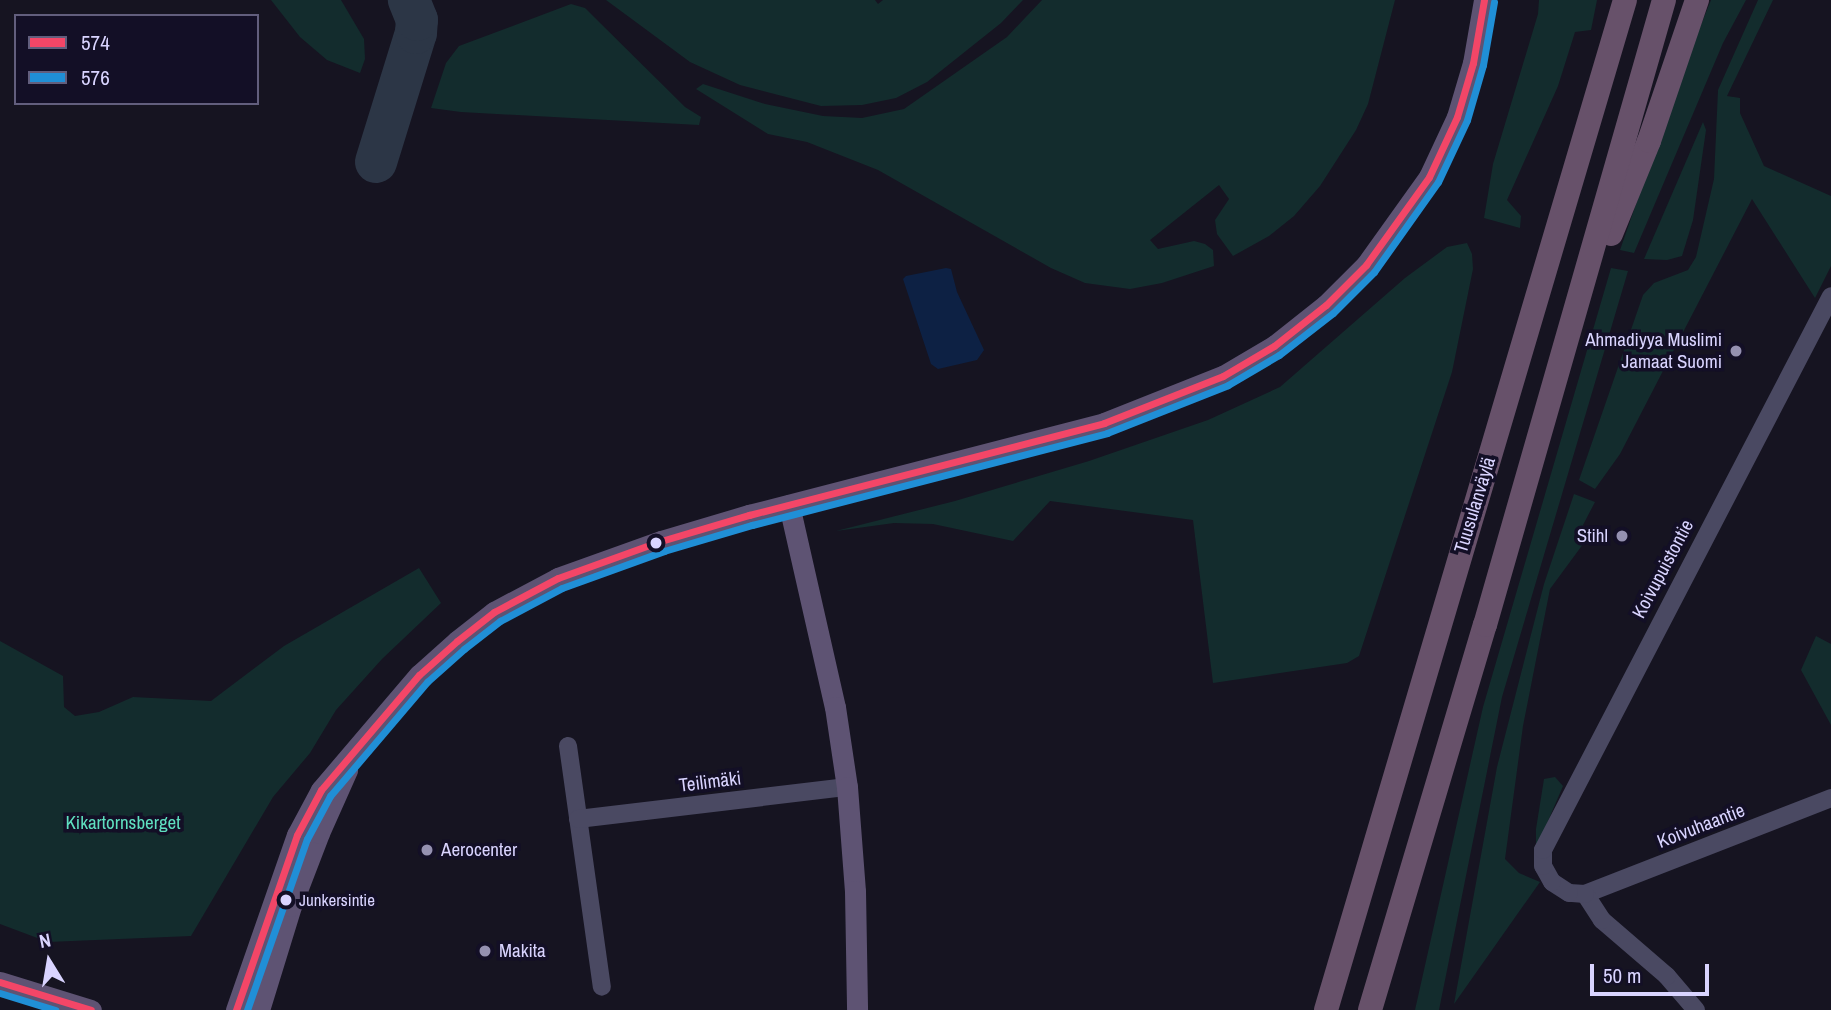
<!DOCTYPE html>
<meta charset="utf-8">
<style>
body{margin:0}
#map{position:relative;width:1831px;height:1010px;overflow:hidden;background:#161421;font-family:"Archivo Narrow",sans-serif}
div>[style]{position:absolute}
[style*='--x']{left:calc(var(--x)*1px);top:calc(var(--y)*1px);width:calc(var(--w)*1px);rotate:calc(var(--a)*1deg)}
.green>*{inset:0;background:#132c2d}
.water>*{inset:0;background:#0d2144}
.taxiway>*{height:42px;margin:-21px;padding:0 21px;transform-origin:21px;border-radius:21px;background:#2c3646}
.minor>*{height:18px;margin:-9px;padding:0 9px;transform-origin:9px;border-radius:9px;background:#4a4962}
.major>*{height:21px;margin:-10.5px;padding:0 10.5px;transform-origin:10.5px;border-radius:10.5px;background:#5e5373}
.highway>*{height:24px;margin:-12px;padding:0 12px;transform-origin:12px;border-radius:12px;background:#67516a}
.bus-1>*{height:7px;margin:-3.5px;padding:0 3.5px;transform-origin:3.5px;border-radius:3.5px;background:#f34667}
.bus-2>*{height:7px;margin:-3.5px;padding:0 3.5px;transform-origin:3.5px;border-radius:3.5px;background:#208fd6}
.dots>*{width:19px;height:19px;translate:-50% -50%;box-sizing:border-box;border:4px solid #130f26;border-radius:50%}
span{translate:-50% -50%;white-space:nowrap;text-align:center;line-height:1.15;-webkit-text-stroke:7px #130f26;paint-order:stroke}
.bus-label{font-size:17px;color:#d9d4ff}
.left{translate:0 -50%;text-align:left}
.poi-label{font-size:19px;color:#d9d4ff}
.right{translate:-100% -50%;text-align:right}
.street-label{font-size:19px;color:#d9d4ff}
.park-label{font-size:19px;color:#5fe0c0}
.legend{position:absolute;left:14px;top:14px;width:245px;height:91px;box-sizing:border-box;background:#130f26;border:2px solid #625e7d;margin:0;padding:9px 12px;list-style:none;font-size:21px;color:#d9d4ff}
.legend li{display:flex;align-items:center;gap:14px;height:35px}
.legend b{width:35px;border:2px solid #625e7d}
.north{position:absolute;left:14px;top:926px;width:70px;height:70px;-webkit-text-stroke:5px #130f26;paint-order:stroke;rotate:349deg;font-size:19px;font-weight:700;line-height:28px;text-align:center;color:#d9d4ff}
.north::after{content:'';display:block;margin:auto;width:24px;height:32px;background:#d9d4ff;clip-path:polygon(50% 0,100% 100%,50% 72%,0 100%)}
.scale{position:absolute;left:1590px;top:964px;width:119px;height:32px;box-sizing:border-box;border:4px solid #d9d4ff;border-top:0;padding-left:9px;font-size:21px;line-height:24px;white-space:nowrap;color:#d9d4ff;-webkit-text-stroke:5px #130f26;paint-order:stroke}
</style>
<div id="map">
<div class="green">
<i style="clip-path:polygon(271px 0,341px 0,364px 39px,365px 59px,360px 73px,327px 60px,300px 37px)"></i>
<i style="clip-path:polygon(606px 0,875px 0,878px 4px,883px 0,1023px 0,1001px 23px,927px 82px,896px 98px,862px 105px,821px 106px,740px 85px,690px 62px)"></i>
<i style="clip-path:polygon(1042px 0,1395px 0,1368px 104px,1356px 130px,1320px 186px,1294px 216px,1269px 236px,1233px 256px,1217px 234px,1215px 220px,1229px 199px,1219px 185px,1150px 240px,1158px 249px,1194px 241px,1205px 244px,1213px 250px,1214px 266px,1162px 283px,1130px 289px,1085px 283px,1051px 268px,878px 170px,807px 142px,768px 134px,696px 89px,703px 84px,765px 104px,823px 116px,862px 118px,904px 109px,1007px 37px)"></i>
<i style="clip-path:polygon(1539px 0,1597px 0,1591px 30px,1575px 32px,1558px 86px,1507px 200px,1521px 216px,1520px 228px,1484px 218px,1493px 164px,1538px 14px)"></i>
<i style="clip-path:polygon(1711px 0,1746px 0,1723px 43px,1634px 253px,1620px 250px,1683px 69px)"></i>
<i style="clip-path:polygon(1758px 0,1773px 0,1727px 96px,1740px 98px,1740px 113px,1764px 166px,1831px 196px,1831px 266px,1815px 298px,1752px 199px,1620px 454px,1595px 489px,1579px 480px,1643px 295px,1654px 283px,1688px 270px,1696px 257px,1714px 179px,1718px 90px)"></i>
<i style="clip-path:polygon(571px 4px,585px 8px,685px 107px,701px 117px,699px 125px,461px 112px,431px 108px,446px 63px,459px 46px)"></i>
<i style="clip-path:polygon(1703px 122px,1706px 130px,1693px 220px,1682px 256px,1667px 260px,1644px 259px)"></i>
<i style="clip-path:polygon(1467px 243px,1472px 254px,1473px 269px,1452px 372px,1359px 656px,1347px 663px,1213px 683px,1193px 520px,1050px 501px,1013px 541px,933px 524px,894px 523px,836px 531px,955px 501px,1089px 461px,1208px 420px,1280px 387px,1405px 278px,1447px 247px)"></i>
<i style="clip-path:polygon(1611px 268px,1628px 271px,1502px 697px,1439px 1010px,1415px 1010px,1483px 707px)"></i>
<i style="clip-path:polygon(1574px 494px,1595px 502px,1583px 525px,1589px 536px,1550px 589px,1523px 726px,1505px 859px,1519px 873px,1540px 882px,1454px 1004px,1497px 767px,1544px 584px)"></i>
<i style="clip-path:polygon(419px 568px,441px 603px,382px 659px,336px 710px,310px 753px,273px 797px,191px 936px,48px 942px,0 924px,0 641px,63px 676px,64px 707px,75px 716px,99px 712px,133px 697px,211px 701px,284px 646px)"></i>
<i style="clip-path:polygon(1816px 636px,1831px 644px,1831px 725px,1801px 670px)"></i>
<i style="clip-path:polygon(1555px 777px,1563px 786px,1536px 849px,1536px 829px,1544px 779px)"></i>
</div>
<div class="water">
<i style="clip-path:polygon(946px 268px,951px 269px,957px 292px,984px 350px,977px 360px,938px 369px,931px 364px,903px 279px,906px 276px)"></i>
</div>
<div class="taxiway">
<i style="--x:376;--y:162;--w:135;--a:-72.8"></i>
<i style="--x:416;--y:33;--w:13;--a:-86"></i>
<i style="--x:417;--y:20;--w:22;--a:-112"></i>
</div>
<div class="minor">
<i style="--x:568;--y:746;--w:243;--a:82"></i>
<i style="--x:578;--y:819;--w:271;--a:-6.8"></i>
<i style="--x:1585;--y:894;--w:264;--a:-21.3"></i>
<i style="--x:1696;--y:1010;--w:45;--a:-130.5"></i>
<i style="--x:1667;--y:976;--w:86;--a:-139.3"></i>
<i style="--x:1602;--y:920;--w:31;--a:-123"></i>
<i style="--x:1585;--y:894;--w:16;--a:-176"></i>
<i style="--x:1569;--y:893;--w:20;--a:-147"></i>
<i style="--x:1552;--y:882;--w:18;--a:-119"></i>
<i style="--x:1543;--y:866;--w:16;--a:-90"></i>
<i style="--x:1543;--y:850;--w:624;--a:-62.53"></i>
</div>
<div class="major">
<i style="--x:789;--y:505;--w:207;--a:77.2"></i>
<i style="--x:835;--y:707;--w:81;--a:81.5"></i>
<i style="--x:847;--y:787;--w:104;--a:85.6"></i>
<i style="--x:855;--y:891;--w:119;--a:89"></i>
<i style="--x:0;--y:982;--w:95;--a:17.1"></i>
<i style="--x:236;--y:1010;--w:185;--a:-70.8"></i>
<i style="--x:297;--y:835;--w:51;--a:-61.9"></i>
<i style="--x:321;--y:790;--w:151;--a:-49.6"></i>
<i style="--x:419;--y:675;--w:51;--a:-41.8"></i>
<i style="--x:457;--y:641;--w:47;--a:-38.1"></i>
<i style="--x:494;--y:612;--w:72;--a:-28"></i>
<i style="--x:558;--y:578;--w:109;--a:-19.8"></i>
<i style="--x:661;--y:541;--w:92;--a:-16.5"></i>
<i style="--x:749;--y:515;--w:367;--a:-14.5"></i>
<i style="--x:1104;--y:423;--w:128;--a:-21.6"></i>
<i style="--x:1223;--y:376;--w:59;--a:-30.5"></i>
<i style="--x:1274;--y:346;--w:66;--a:-38.3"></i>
<i style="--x:1326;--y:305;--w:57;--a:-45"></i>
<i style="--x:1366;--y:265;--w:108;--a:-54.4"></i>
<i style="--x:1429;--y:177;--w:66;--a:-65"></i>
<i style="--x:1457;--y:117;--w:56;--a:-73.5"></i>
<i style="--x:1473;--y:63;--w:64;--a:-80.1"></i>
<i style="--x:259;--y:1010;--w:109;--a:-72.9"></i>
<i style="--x:291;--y:906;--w:78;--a:-69"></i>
<i style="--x:319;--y:833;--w:69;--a:-66"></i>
</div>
<div class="highway">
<i style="--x:1611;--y:234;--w:100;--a:-67.8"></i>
<i style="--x:1649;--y:141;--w:149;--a:-71.2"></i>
<i style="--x:1326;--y:1010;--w:1053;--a:-73.51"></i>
<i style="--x:1370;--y:1010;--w:402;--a:-73.4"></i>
<i style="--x:1485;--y:625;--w:650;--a:-74.02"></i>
</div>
<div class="bus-1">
<i style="--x:0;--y:982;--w:95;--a:17.1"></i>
<i style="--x:236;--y:1010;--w:185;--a:-70.8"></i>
<i style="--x:297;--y:835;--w:51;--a:-61.9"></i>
<i style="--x:321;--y:790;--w:151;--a:-49.6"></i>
<i style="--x:419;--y:675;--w:51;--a:-41.8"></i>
<i style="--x:457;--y:641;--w:47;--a:-38.1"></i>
<i style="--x:494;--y:612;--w:72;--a:-28"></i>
<i style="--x:558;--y:578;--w:109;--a:-19.8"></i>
<i style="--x:661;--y:541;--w:92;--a:-16.5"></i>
<i style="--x:749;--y:515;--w:367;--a:-14.5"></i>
<i style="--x:1104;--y:423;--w:128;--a:-21.6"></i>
<i style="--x:1223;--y:376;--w:59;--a:-30.5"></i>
<i style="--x:1274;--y:346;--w:66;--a:-38.3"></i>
<i style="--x:1326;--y:305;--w:57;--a:-45"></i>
<i style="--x:1366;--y:265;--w:108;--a:-54.4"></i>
<i style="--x:1429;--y:177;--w:66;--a:-65"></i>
<i style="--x:1457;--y:117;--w:56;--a:-73.5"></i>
<i style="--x:1473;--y:63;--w:64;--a:-80.1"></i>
</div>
<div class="bus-2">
<i style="--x:0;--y:993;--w:58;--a:17.2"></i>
<i style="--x:247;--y:1010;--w:181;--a:-70.7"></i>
<i style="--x:307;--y:839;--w:49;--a:-61.9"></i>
<i style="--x:330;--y:796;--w:150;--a:-49.6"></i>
<i style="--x:427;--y:682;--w:50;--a:-41.7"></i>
<i style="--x:464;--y:649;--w:46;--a:-37.9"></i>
<i style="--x:500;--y:621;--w:70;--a:-28"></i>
<i style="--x:562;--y:588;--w:109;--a:-19.9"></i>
<i style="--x:664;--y:551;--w:92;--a:-16.5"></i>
<i style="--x:752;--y:525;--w:367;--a:-14.5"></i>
<i style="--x:1107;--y:433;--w:130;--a:-21.6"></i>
<i style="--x:1228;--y:385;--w:59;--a:-30.5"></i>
<i style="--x:1279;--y:355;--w:68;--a:-37.9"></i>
<i style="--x:1333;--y:313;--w:58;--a:-45"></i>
<i style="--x:1374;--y:272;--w:110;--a:-54.6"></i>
<i style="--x:1438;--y:182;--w:68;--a:-64.9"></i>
<i style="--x:1467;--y:120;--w:57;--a:-73.8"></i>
<i style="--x:1483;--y:65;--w:64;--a:-80.1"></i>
</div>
<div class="dots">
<i style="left:1736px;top:351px;background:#9591b1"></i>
<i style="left:1622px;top:536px;background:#9591b1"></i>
<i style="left:656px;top:543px;background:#d9d4ff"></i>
<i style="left:427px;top:850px;background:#9591b1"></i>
<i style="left:286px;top:900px;background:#d9d4ff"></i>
<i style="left:485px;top:951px;background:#9591b1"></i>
</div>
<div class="bus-label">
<span class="left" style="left:299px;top:900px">Junkersintie</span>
</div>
<div class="poi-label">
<span class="right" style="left:1722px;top:351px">Ahmadiyya Muslimi<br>Jamaat Suomi</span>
<span class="right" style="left:1608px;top:536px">Stihl</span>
<span class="left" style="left:441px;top:850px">Aerocenter</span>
<span class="left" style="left:499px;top:951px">Makita</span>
</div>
<div class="street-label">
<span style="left:1475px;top:505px;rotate:-73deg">Tuusulanväylä</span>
<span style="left:1663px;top:569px;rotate:-62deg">Koivupuistontie</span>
<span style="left:710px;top:782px;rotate:-7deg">Teilimäki</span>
<span style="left:1701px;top:826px;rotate:-21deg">Koivuhaantie</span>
</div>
<div class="park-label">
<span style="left:123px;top:823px">Kikartornsberget</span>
</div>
<ul class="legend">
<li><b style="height:9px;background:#f34667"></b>574</li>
<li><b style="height:9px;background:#208fd6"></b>576</li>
</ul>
<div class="north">N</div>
<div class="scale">50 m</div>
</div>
